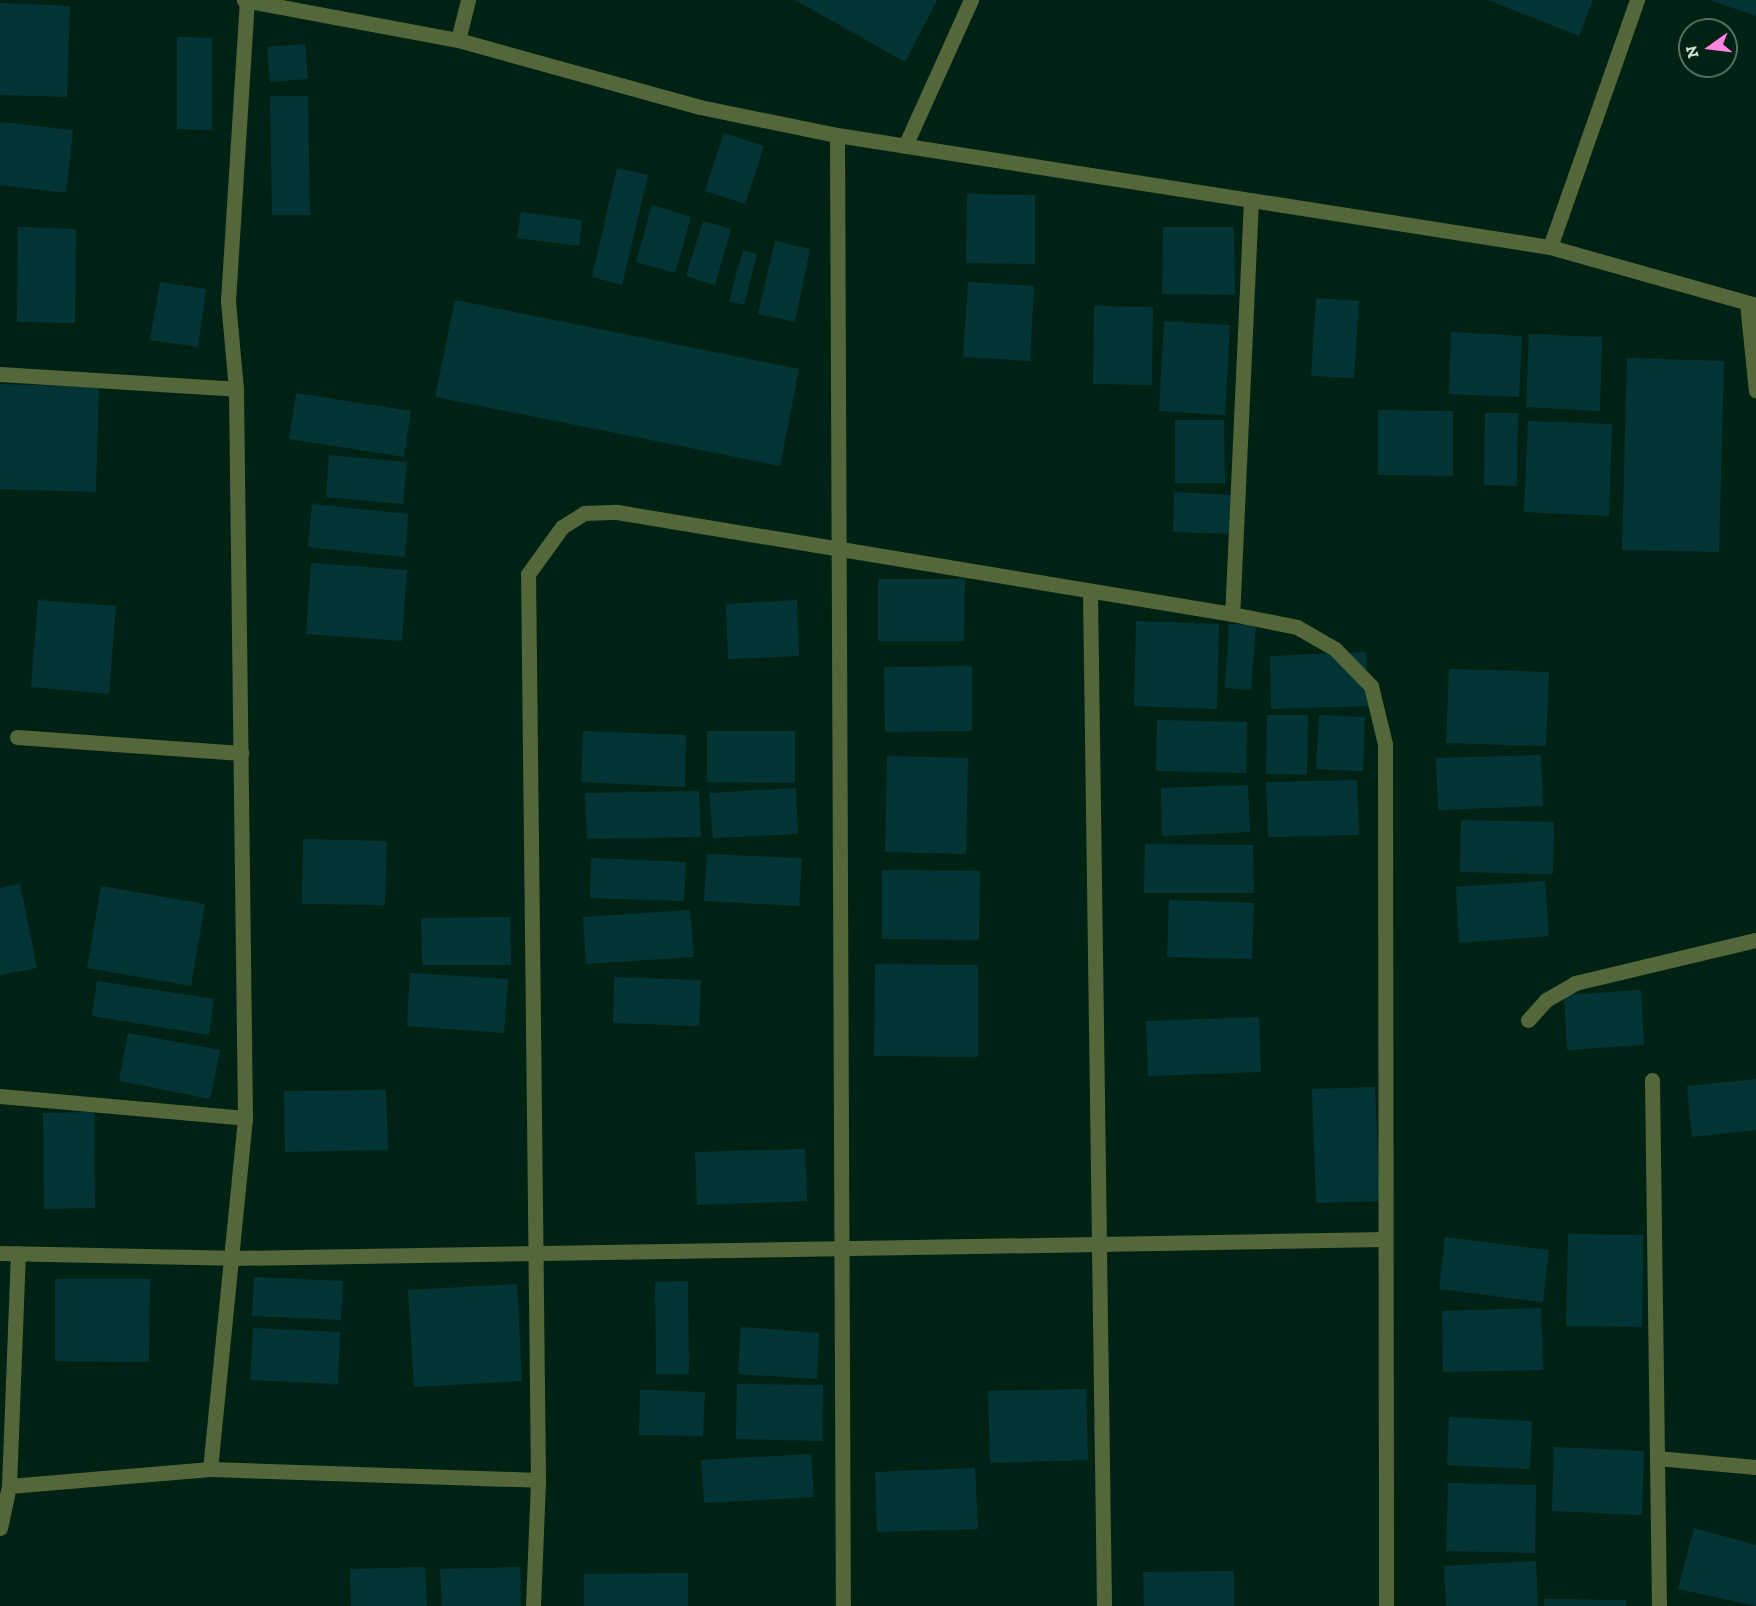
<!DOCTYPE html>
<style>
body{margin:0}
#map{position:relative;width:1756px;height:1606px;overflow:hidden;background:#002214;font-family:"Zilla Slab",serif}
div>[style]{position:absolute}
[style*='--x']{left:calc(var(--x)*1px);top:calc(var(--y)*1px);width:calc(var(--w)*1px);rotate:calc(var(--a)*1deg)}
.building>*{inset:0;background:#033435}
.minor>*{height:15px;margin:-7.5px;padding:0 7.5px;transform-origin:7.5px;border-radius:7.5px;background:#54673a}
span{translate:-50% -50%;white-space:nowrap;text-align:center;line-height:1.15;-webkit-text-stroke:4.5px #002214;paint-order:stroke}
.north{position:absolute;left:1678px;top:18px;width:60px;height:60px;box-sizing:border-box;background:#002214;border:2px solid #536e62;border-radius:50%;rotate:256deg;font-size:16px;font-weight:700;line-height:24px;text-align:center;color:#cfe1d7}
.north::after{content:'';display:block;margin:auto;width:21px;height:27px;background:#fe86e0;clip-path:polygon(50% 0,100% 100%,50% 72%,0 100%)}
</style>
<div id="map">
<div class="building">
<i style="clip-path:polygon(795px 0,937px 0,905px 62px)"></i>
<i style="clip-path:polygon(1488px 0,1593px 0,1579px 36px)"></i>
<i style="clip-path:polygon(1709px 0,1756px 0,1756px 16px)"></i>
<i style="clip-path:polygon(0 3px,70px 6px,67px 97px,0 95px)"></i>
<i style="clip-path:polygon(177px 37px,212px 38px,212px 130px,177px 129px)"></i>
<i style="clip-path:polygon(305px 44px,308px 79px,270px 82px,267px 47px)"></i>
<i style="clip-path:polygon(270px 96px,308px 96px,310px 215px,272px 215px)"></i>
<i style="clip-path:polygon(0 122px,73px 130px,66px 193px,0 185px)"></i>
<i style="clip-path:polygon(724px 133px,764px 146px,745px 204px,705px 191px)"></i>
<i style="clip-path:polygon(617px 168px,648px 175px,622px 285px,592px 277px)"></i>
<i style="clip-path:polygon(967px 194px,1035px 195px,1035px 264px,966px 263px)"></i>
<i style="clip-path:polygon(652px 205px,691px 217px,675px 273px,636px 262px)"></i>
<i style="clip-path:polygon(521px 212px,582px 220px,579px 246px,517px 238px)"></i>
<i style="clip-path:polygon(703px 221px,731px 229px,715px 285px,686px 276px)"></i>
<i style="clip-path:polygon(18px 227px,76px 229px,75px 323px,17px 322px)"></i>
<i style="clip-path:polygon(1163px 227px,1234px 227px,1235px 295px,1162px 294px)"></i>
<i style="clip-path:polygon(775px 241px,810px 249px,795px 322px,758px 314px)"></i>
<i style="clip-path:polygon(743px 250px,757px 254px,744px 305px,729px 301px)"></i>
<i style="clip-path:polygon(160px 282px,206px 289px,198px 347px,150px 340px)"></i>
<i style="clip-path:polygon(968px 282px,1034px 286px,1030px 361px,963px 357px)"></i>
<i style="clip-path:polygon(1316px 298px,1359px 301px,1354px 378px,1311px 376px)"></i>
<i style="clip-path:polygon(455px 300px,799px 369px,780px 466px,435px 397px)"></i>
<i style="clip-path:polygon(1094px 306px,1153px 307px,1152px 385px,1093px 384px)"></i>
<i style="clip-path:polygon(1164px 321px,1230px 325px,1225px 415px,1159px 411px)"></i>
<i style="clip-path:polygon(1451px 332px,1522px 336px,1519px 397px,1449px 394px)"></i>
<i style="clip-path:polygon(1529px 334px,1602px 337px,1600px 411px,1526px 407px)"></i>
<i style="clip-path:polygon(1627px 358px,1724px 361px,1719px 552px,1622px 550px)"></i>
<i style="clip-path:polygon(0 384px,99px 387px,96px 492px,0 489px)"></i>
<i style="clip-path:polygon(296px 393px,411px 411px,404px 457px,289px 439px)"></i>
<i style="clip-path:polygon(1378px 410px,1453px 411px,1453px 476px,1378px 475px)"></i>
<i style="clip-path:polygon(1485px 413px,1518px 413px,1517px 486px,1484px 485px)"></i>
<i style="clip-path:polygon(1175px 420px,1224px 420px,1225px 483px,1175px 483px)"></i>
<i style="clip-path:polygon(1528px 421px,1612px 424px,1609px 516px,1524px 512px)"></i>
<i style="clip-path:polygon(329px 455px,407px 462px,403px 504px,326px 497px)"></i>
<i style="clip-path:polygon(1174px 492px,1231px 495px,1230px 534px,1173px 532px)"></i>
<i style="clip-path:polygon(312px 504px,408px 514px,405px 557px,308px 547px)"></i>
<i style="clip-path:polygon(311px 563px,407px 570px,402px 641px,306px 634px)"></i>
<i style="clip-path:polygon(878px 579px,965px 579px,964px 641px,878px 641px)"></i>
<i style="clip-path:polygon(38px 600px,116px 606px,109px 694px,31px 687px)"></i>
<i style="clip-path:polygon(797px 600px,799px 656px,728px 659px,726px 604px)"></i>
<i style="clip-path:polygon(1136px 621px,1219px 624px,1217px 709px,1134px 706px)"></i>
<i style="clip-path:polygon(1229px 624px,1256px 625px,1251px 690px,1225px 688px)"></i>
<i style="clip-path:polygon(1366px 652px,1368px 706px,1271px 709px,1270px 656px)"></i>
<i style="clip-path:polygon(972px 666px,972px 731px,885px 732px,884px 667px)"></i>
<i style="clip-path:polygon(1449px 669px,1549px 672px,1546px 746px,1446px 743px)"></i>
<i style="clip-path:polygon(1267px 715px,1308px 715px,1307px 775px,1266px 774px)"></i>
<i style="clip-path:polygon(1319px 715px,1365px 717px,1363px 771px,1316px 769px)"></i>
<i style="clip-path:polygon(1157px 720px,1247px 722px,1246px 773px,1156px 771px)"></i>
<i style="clip-path:polygon(583px 731px,686px 735px,685px 787px,581px 782px)"></i>
<i style="clip-path:polygon(707px 731px,795px 731px,795px 783px,707px 782px)"></i>
<i style="clip-path:polygon(1541px 755px,1543px 806px,1438px 810px,1436px 758px)"></i>
<i style="clip-path:polygon(887px 756px,968px 758px,966px 854px,885px 852px)"></i>
<i style="clip-path:polygon(1357px 780px,1359px 835px,1268px 837px,1266px 782px)"></i>
<i style="clip-path:polygon(1248px 785px,1250px 832px,1162px 836px,1161px 788px)"></i>
<i style="clip-path:polygon(796px 788px,798px 834px,713px 838px,709px 793px)"></i>
<i style="clip-path:polygon(699px 791px,701px 837px,587px 839px,585px 793px)"></i>
<i style="clip-path:polygon(1461px 820px,1554px 822px,1553px 874px,1460px 872px)"></i>
<i style="clip-path:polygon(303px 839px,387px 841px,385px 905px,302px 904px)"></i>
<i style="clip-path:polygon(1145px 844px,1253px 845px,1254px 893px,1144px 893px)"></i>
<i style="clip-path:polygon(707px 854px,802px 858px,799px 906px,704px 901px)"></i>
<i style="clip-path:polygon(591px 858px,686px 862px,684px 901px,590px 898px)"></i>
<i style="clip-path:polygon(882px 870px,980px 871px,979px 940px,882px 939px)"></i>
<i style="clip-path:polygon(1545px 881px,1549px 936px,1459px 943px,1456px 887px)"></i>
<i style="clip-path:polygon(20px 884px,37px 968px,0 975px,0 888px)"></i>
<i style="clip-path:polygon(101px 886px,205px 904px,191px 986px,87px 968px)"></i>
<i style="clip-path:polygon(1169px 900px,1254px 903px,1252px 959px,1167px 957px)"></i>
<i style="clip-path:polygon(690px 910px,694px 957px,586px 964px,583px 917px)"></i>
<i style="clip-path:polygon(510px 917px,511px 965px,422px 965px,421px 918px)"></i>
<i style="clip-path:polygon(875px 964px,978px 965px,978px 1057px,874px 1056px)"></i>
<i style="clip-path:polygon(410px 973px,508px 979px,504px 1033px,407px 1026px)"></i>
<i style="clip-path:polygon(614px 977px,701px 980px,699px 1026px,613px 1023px)"></i>
<i style="clip-path:polygon(97px 981px,214px 999px,209px 1035px,92px 1016px)"></i>
<i style="clip-path:polygon(1641px 990px,1644px 1045px,1567px 1050px,1564px 995px)"></i>
<i style="clip-path:polygon(1259px 1017px,1261px 1072px,1148px 1076px,1146px 1021px)"></i>
<i style="clip-path:polygon(128px 1033px,220px 1050px,210px 1099px,119px 1081px)"></i>
<i style="clip-path:polygon(1756px 1079px,1756px 1130px,1692px 1137px,1687px 1086px)"></i>
<i style="clip-path:polygon(1375px 1087px,1380px 1201px,1316px 1203px,1312px 1089px)"></i>
<i style="clip-path:polygon(386px 1090px,388px 1150px,285px 1152px,284px 1091px)"></i>
<i style="clip-path:polygon(94px 1112px,95px 1208px,44px 1209px,43px 1113px)"></i>
<i style="clip-path:polygon(805px 1149px,807px 1201px,697px 1205px,695px 1152px)"></i>
<i style="clip-path:polygon(1568px 1234px,1643px 1235px,1642px 1327px,1566px 1326px)"></i>
<i style="clip-path:polygon(1445px 1237px,1549px 1250px,1543px 1302px,1439px 1289px)"></i>
<i style="clip-path:polygon(254px 1277px,343px 1281px,341px 1320px,252px 1316px)"></i>
<i style="clip-path:polygon(55px 1279px,150px 1279px,149px 1362px,55px 1361px)"></i>
<i style="clip-path:polygon(688px 1281px,689px 1374px,656px 1374px,655px 1282px)"></i>
<i style="clip-path:polygon(517px 1284px,522px 1381px,414px 1387px,408px 1290px)"></i>
<i style="clip-path:polygon(1541px 1308px,1543px 1370px,1443px 1372px,1442px 1311px)"></i>
<i style="clip-path:polygon(741px 1327px,819px 1333px,817px 1379px,738px 1374px)"></i>
<i style="clip-path:polygon(253px 1328px,340px 1332px,338px 1384px,250px 1380px)"></i>
<i style="clip-path:polygon(737px 1384px,823px 1385px,822px 1441px,736px 1439px)"></i>
<i style="clip-path:polygon(1086px 1389px,1088px 1460px,990px 1463px,988px 1391px)"></i>
<i style="clip-path:polygon(640px 1390px,705px 1392px,703px 1436px,639px 1435px)"></i>
<i style="clip-path:polygon(1449px 1417px,1532px 1421px,1530px 1469px,1447px 1465px)"></i>
<i style="clip-path:polygon(1554px 1447px,1644px 1451px,1642px 1515px,1552px 1511px)"></i>
<i style="clip-path:polygon(811px 1454px,814px 1497px,704px 1503px,701px 1460px)"></i>
<i style="clip-path:polygon(975px 1468px,978px 1529px,877px 1532px,875px 1472px)"></i>
<i style="clip-path:polygon(1448px 1483px,1536px 1485px,1535px 1553px,1446px 1551px)"></i>
<i style="clip-path:polygon(1694px 1528px,1756px 1545px,1756px 1606px,1678px 1589px)"></i>
<i style="clip-path:polygon(1536px 1561px,1538px 1606px,1446px 1606px,1444px 1566px)"></i>
<i style="clip-path:polygon(425px 1567px,427px 1606px,351px 1606px,350px 1569px)"></i>
<i style="clip-path:polygon(520px 1567px,521px 1606px,442px 1606px,440px 1569px)"></i>
<i style="clip-path:polygon(1234px 1571px,1234px 1606px,1144px 1606px,1143px 1572px)"></i>
<i style="clip-path:polygon(688px 1573px,688px 1606px,584px 1606px,584px 1574px)"></i>
<i style="clip-path:polygon(1544px 1599px,1626px 1600px,1626px 1606px,1544px 1606px)"></i>
</div>
<div class="minor">
<i style="--x:244;--y:0;--w:218;--a:10.6"></i>
<i style="--x:458;--y:40;--w:251;--a:15.5"></i>
<i style="--x:700;--y:107;--w:140;--a:11.6"></i>
<i style="--x:837;--y:135;--w:722;--a:8.93"></i>
<i style="--x:1550;--y:247;--w:214;--a:15.7"></i>
<i style="--x:458;--y:40;--w:41;--a:-76"></i>
<i style="--x:837;--y:135;--w:1471;--a:89.77"></i>
<i style="--x:905;--y:146;--w:160;--a:-65.7"></i>
<i style="--x:1251;--y:200;--w:414;--a:92.6"></i>
<i style="--x:1232;--y:614;--w:66;--a:11.3"></i>
<i style="--x:1297;--y:627;--w:44;--a:30.1"></i>
<i style="--x:1335;--y:649;--w:52;--a:45.8"></i>
<i style="--x:1371;--y:686;--w:60;--a:76.4"></i>
<i style="--x:1385;--y:744;--w:862;--a:89.93"></i>
<i style="--x:1550;--y:247;--w:262;--a:-70.6"></i>
<i style="--x:1747;--y:303;--w:88;--a:84.2"></i>
<i style="--x:0;--y:374;--w:236;--a:3.6"></i>
<i style="--x:17;--y:737;--w:225;--a:4.1"></i>
<i style="--x:1528;--y:1020;--w:27;--a:-48"></i>
<i style="--x:1546;--y:1000;--w:34;--a:-30"></i>
<i style="--x:1575;--y:983;--w:186;--a:-13.4"></i>
<i style="--x:1652;--y:1080;--w:526;--a:89.24"></i>
<i style="--x:0;--y:1096;--w:246;--a:5.1"></i>
<i style="--x:0;--y:1253;--w:231;--a:1.2"></i>
<i style="--x:231;--y:1258;--w:868;--a:-0.92"></i>
<i style="--x:1099;--y:1244;--w:653;--a:-90.79"></i>
<i style="--x:1657;--y:1458;--w:99;--a:5.2"></i>
<i style="--x:210;--y:1469;--w:353;--a:-84.3"></i>
<i style="--x:245;--y:1118;--w:729;--a:-90.71"></i>
<i style="--x:236;--y:389;--w:88;--a:-95.2"></i>
<i style="--x:228;--y:301;--w:301;--a:-86.4"></i>
<i style="--x:9;--y:1486;--w:202;--a:-4.8"></i>
<i style="--x:210;--y:1469;--w:328;--a:1.9"></i>
<i style="--x:0;--y:1528;--w:43;--a:-77.9"></i>
<i style="--x:9;--y:1486;--w:233;--a:-87.8"></i>
<i style="--x:533;--y:1606;--w:126;--a:-87.7"></i>
<i style="--x:538;--y:1480;--w:906;--a:-90.63"></i>
<i style="--x:528;--y:574;--w:58;--a:-54.1"></i>
<i style="--x:562;--y:527;--w:26;--a:-32"></i>
<i style="--x:584;--y:513;--w:33;--a:-2"></i>
<i style="--x:617;--y:512;--w:623;--a:9.42"></i>
<i style="--x:1104;--y:1606;--w:362;--a:-90.8"></i>
<i style="--x:1099;--y:1244;--w:285;--a:-1"></i>
</div>
<div class="north">N</div>
</div>
